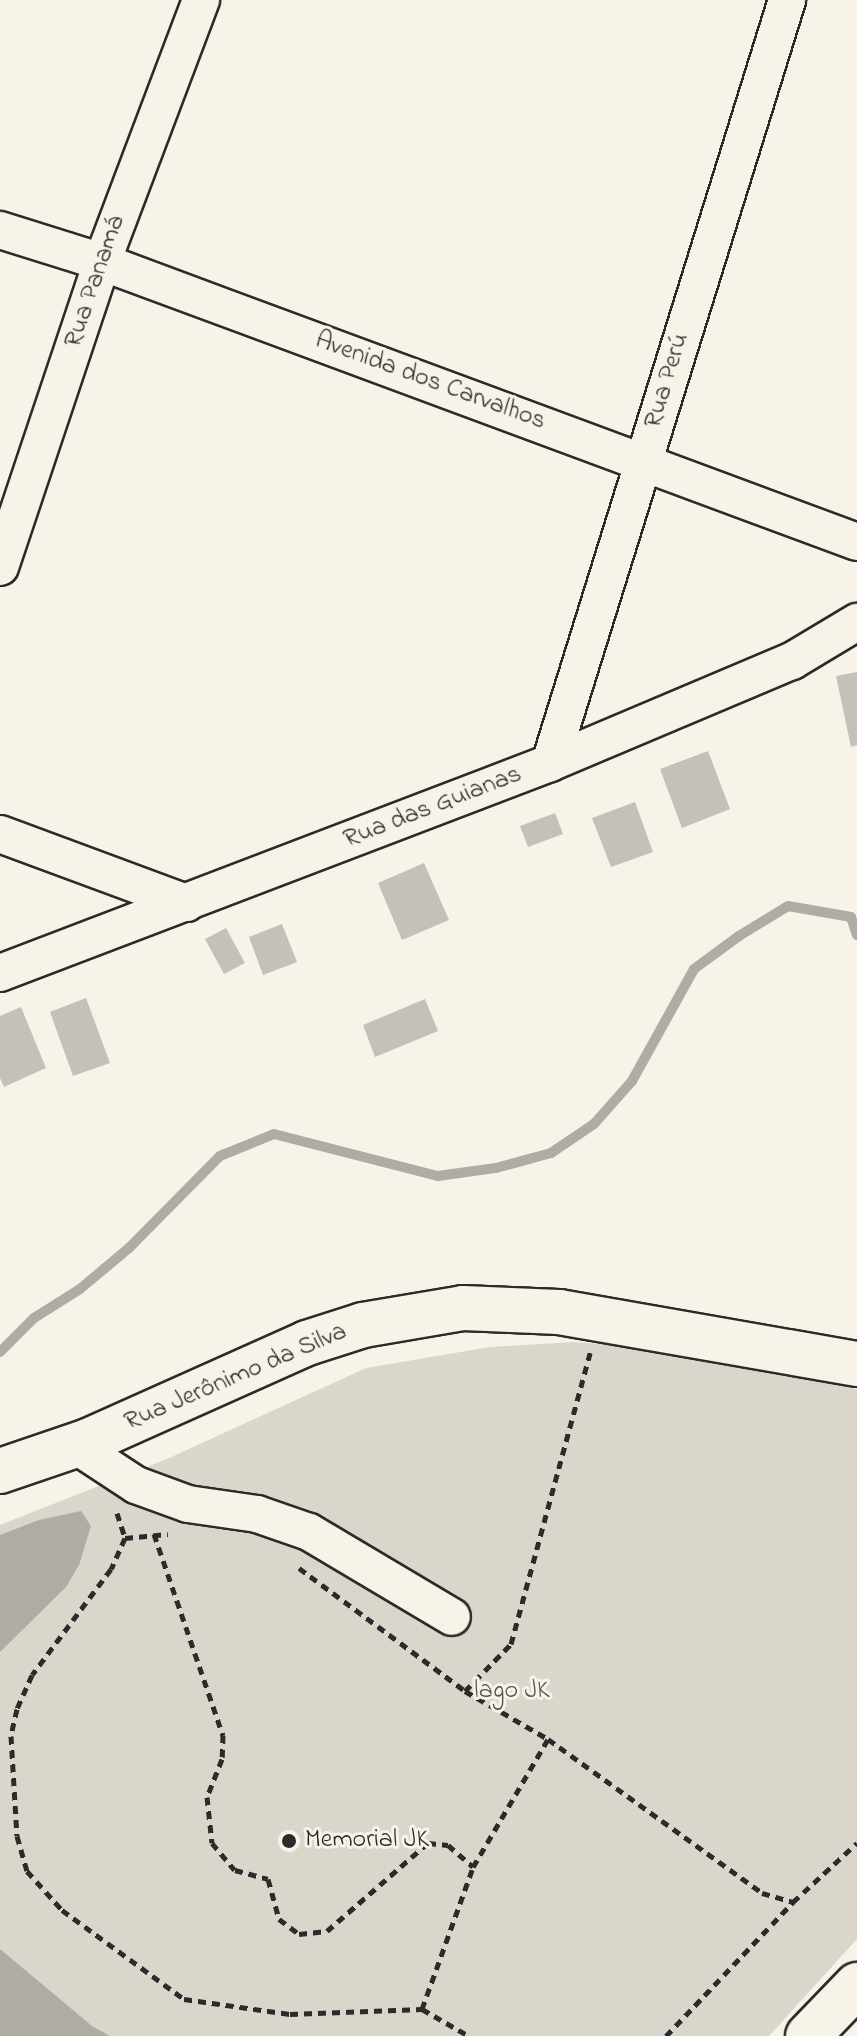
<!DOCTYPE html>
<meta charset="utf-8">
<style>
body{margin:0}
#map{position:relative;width:857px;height:2036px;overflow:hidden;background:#f7f3e8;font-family:"Indie Flower",sans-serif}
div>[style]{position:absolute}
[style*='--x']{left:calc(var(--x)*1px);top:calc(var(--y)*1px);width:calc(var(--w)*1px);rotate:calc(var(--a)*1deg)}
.green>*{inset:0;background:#dad6cc}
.water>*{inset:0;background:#afaca4}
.stream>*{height:10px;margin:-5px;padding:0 5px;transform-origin:5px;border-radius:5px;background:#afaca4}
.building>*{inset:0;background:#c4c1b9}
.path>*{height:5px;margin-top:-2.5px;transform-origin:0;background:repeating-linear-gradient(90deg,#2b2b2b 0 8px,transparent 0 14px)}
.roads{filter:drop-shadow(2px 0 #2b2b2b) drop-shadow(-2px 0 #2b2b2b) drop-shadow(0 2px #2b2b2b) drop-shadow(0 -2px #2b2b2b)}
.minor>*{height:36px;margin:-18px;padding:0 18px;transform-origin:18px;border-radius:18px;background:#f7f3e8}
.major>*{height:44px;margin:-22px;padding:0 22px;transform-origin:22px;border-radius:22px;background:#f7f3e8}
.dots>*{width:22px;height:22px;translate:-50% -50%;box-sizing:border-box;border:4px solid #f7f3e8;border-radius:50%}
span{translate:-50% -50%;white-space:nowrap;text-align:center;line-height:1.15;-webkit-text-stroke:6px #f7f3e8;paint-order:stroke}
.street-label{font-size:26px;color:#2b2b2b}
.park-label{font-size:26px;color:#575653}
.poi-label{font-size:26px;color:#2b2b2b}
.left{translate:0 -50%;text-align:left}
</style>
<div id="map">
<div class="green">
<i style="clip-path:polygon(573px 1342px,696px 1352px,857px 1389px,857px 1939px,769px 2036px,0 2036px,0 1525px,167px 1459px,366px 1368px,490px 1347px)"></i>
</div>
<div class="water">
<i style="clip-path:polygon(81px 1511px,91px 1526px,79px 1565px,66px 1587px,0 1652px,0 1535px,39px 1520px)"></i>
<i style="clip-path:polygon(0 1949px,92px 2026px,110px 2036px,0 2036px)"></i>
</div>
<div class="stream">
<i style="--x:0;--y:1352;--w:48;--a:-45"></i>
<i style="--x:34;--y:1318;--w:54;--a:-32.2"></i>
<i style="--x:80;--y:1289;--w:64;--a:-39.9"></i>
<i style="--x:129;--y:1248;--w:129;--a:-45.3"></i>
<i style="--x:220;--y:1156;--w:58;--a:-22.2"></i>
<i style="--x:274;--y:1134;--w:169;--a:14.4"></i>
<i style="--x:438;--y:1176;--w:59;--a:-7.9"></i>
<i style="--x:496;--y:1168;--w:57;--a:-15.3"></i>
<i style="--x:551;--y:1153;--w:52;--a:-34"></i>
<i style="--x:594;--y:1124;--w:57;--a:-48.5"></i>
<i style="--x:632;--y:1081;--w:128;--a:-61"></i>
<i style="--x:694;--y:969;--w:56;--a:-36.3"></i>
<i style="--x:739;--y:936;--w:57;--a:-31.5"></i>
<i style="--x:788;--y:906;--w:64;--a:9.9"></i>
<i style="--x:851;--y:917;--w:19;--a:72"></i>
</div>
<div class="building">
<i style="clip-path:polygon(857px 672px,857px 745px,851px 747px,836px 676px)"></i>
<i style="clip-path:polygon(708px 751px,730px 809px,682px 828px,660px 769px)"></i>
<i style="clip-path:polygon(635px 802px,653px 852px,611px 867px,592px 818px)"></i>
<i style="clip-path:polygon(555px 813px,563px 834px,528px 847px,520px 826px)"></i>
<i style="clip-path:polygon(424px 863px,449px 920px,402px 940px,378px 883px)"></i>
<i style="clip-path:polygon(282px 924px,297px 962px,263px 975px,249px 937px)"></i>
<i style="clip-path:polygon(226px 928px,245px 963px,224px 974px,205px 939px)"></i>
<i style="clip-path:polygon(86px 998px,110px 1063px,73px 1076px,50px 1012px)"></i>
<i style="clip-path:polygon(425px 999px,438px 1031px,375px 1057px,363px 1025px)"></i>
<i style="clip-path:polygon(21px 1007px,46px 1068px,4px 1087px,0 1078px,0 1016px)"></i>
</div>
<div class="path">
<i style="--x:117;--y:1513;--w:26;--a:72"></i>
<i style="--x:125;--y:1538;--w:34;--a:114"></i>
<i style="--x:111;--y:1569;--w:132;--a:126.7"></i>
<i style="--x:32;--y:1675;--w:37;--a:114"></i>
<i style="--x:17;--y:1709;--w:28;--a:103"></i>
<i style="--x:11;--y:1736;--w:100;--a:86.6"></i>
<i style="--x:17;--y:1836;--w:36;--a:74"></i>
<i style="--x:27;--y:1871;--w:52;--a:48.1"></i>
<i style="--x:62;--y:1910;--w:151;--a:36.1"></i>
<i style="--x:184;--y:1999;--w:107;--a:8.1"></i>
<i style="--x:290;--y:2014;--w:132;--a:-2.2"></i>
<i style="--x:422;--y:2009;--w:54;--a:29.9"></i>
<i style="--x:154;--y:1534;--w:213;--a:71.1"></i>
<i style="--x:223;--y:1735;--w:24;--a:92"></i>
<i style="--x:222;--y:1759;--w:41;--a:111.5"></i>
<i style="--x:207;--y:1797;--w:46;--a:83.8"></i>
<i style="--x:212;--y:1843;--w:35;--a:50"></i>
<i style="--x:235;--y:1870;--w:34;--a:15"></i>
<i style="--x:268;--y:1879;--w:41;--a:74.6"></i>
<i style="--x:279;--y:1919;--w:25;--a:37"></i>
<i style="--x:299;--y:1934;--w:28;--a:-6"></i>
<i style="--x:327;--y:1931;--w:134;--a:-41.1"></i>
<i style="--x:428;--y:1843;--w:20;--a:6"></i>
<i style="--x:448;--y:1845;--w:33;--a:41"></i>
<i style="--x:125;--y:1538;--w:43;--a:-5.3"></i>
<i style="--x:299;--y:1568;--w:207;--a:36.5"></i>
<i style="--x:465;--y:1691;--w:96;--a:30"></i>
<i style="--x:548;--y:1739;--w:264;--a:35.7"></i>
<i style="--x:762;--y:1893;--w:32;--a:16"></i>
<i style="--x:793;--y:1902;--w:87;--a:-42.7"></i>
<i style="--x:465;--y:1691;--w:66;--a:-45.6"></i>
<i style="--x:511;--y:1644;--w:302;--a:-74.8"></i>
<i style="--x:422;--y:2009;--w:151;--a:-70.2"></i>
<i style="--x:473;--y:1867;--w:148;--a:-59.6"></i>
<i style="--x:666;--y:2036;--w:185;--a:-46.5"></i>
</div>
<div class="roads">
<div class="minor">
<i style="--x:0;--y:230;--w:107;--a:17.4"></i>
<i style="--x:102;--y:262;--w:805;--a:20.35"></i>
<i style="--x:0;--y:567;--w:322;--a:-71.5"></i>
<i style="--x:102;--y:262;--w:280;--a:-69.3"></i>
<i style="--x:550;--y:763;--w:799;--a:-72.74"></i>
<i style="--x:0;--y:834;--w:199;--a:20.3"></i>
<i style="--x:0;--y:973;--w:589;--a:-20.9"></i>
<i style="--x:550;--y:763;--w:263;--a:-22.9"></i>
<i style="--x:792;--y:661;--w:76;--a:-31"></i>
<i style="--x:75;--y:1445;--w:73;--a:33.3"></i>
<i style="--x:136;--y:1485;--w:55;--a:20.1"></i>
<i style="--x:188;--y:1504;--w:70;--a:8.2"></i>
<i style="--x:257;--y:1514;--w:55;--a:19.1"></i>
<i style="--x:309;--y:1532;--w:166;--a:30.7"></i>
</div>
<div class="major">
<i style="--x:0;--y:1471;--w:93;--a:-18.8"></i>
<i style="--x:88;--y:1441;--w:240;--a:-24.1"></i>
<i style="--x:307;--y:1343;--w:59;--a:-17.8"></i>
<i style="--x:363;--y:1325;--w:101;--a:-9.6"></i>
<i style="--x:463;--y:1308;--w:96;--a:2.4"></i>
<i style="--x:559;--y:1312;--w:303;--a:9.9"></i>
<i style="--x:808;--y:2036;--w:71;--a:-46.1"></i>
</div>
</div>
<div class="dots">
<i style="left:289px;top:1841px;background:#2b2b2b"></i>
</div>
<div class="street-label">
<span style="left:96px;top:282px;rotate:-71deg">Rua Panamá</span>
<span style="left:668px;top:381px;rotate:-73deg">Rua Perú</span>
<span style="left:430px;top:382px;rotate:20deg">Avenida dos Carvalhos</span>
<span style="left:433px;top:808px;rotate:-21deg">Rua das Guianas</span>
<span style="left:236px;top:1378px;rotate:-23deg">Rua Jerônimo da Silva</span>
</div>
<div class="park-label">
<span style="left:512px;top:1692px">lago JK</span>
</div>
<div class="poi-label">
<span class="left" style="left:305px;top:1841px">Memorial JK</span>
</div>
</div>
